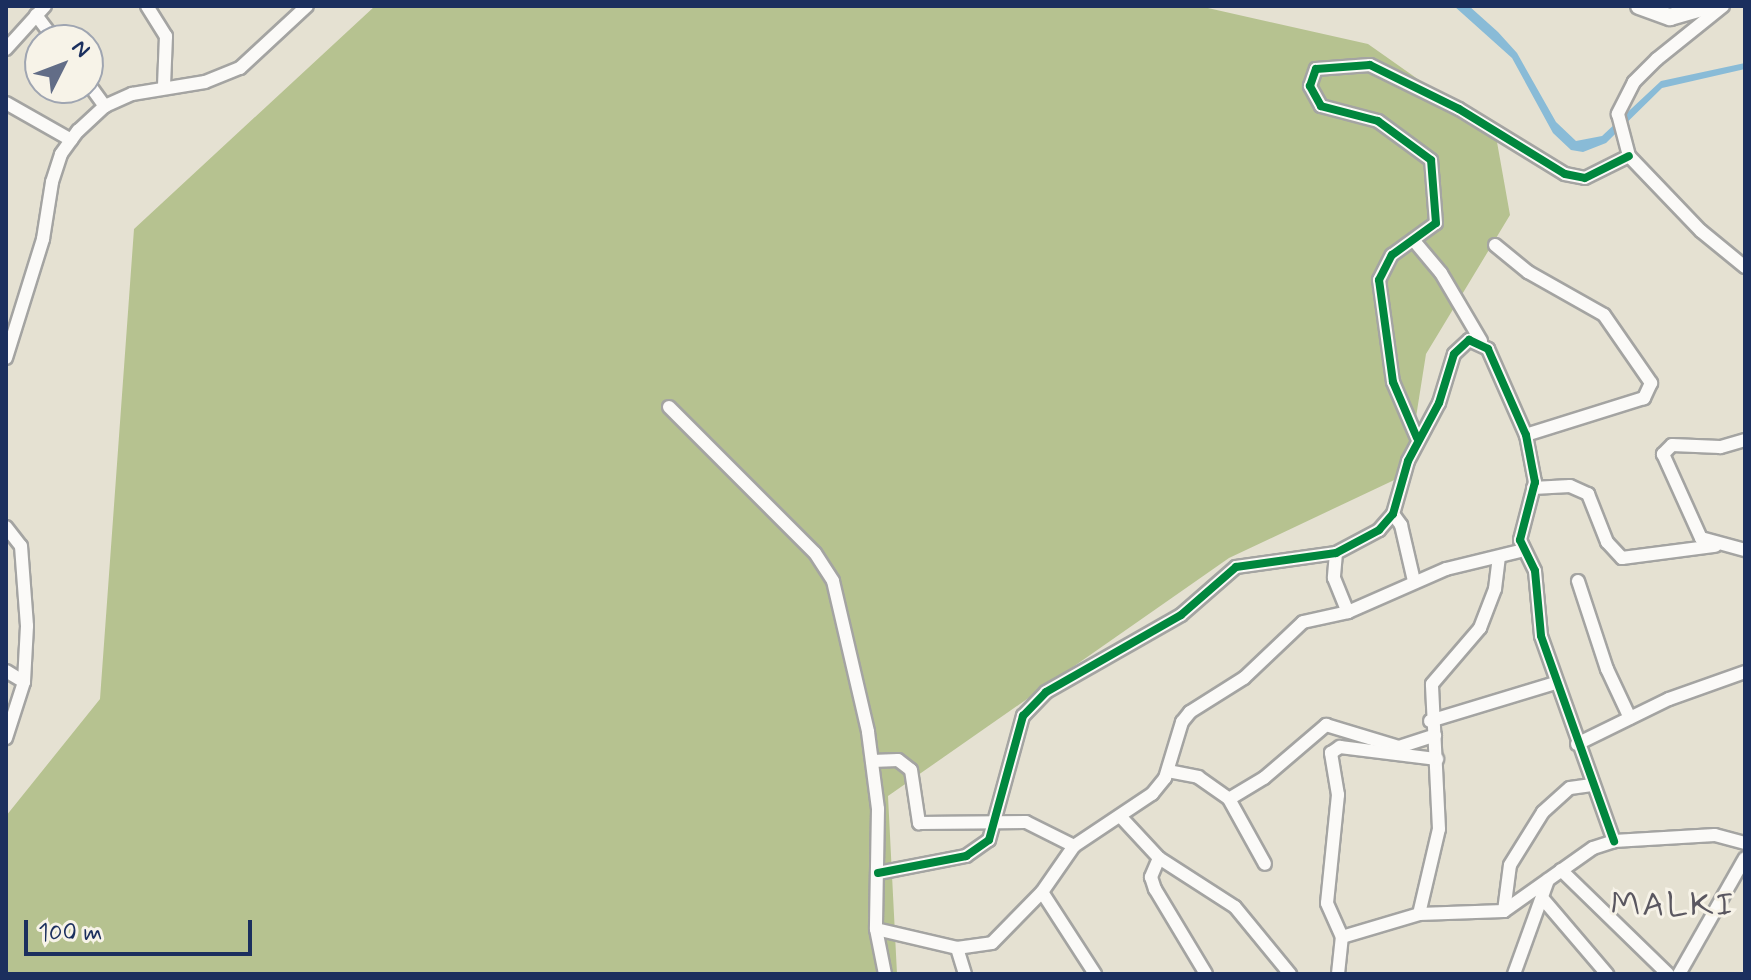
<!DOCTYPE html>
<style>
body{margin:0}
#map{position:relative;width:1751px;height:980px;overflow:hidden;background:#e5e1d2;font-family:Mynerve,sans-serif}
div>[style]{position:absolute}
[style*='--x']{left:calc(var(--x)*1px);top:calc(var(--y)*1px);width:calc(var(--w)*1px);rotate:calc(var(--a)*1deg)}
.forest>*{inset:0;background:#b6c290}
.water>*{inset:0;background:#89bbd7}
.roads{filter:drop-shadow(2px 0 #a4a4a2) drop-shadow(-2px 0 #a4a4a2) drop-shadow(0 2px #a4a4a2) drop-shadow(0 -2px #a4a4a2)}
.minor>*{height:12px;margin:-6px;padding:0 6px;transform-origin:6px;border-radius:6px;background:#fbfaf8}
.tertiary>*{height:16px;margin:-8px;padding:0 8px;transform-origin:8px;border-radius:8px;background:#fbfaf8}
.cycleway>*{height:8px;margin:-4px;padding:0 4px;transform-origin:4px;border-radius:4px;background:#00873e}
span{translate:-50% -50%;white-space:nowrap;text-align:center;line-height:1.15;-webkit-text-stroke:6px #f7f3e8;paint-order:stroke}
.neighbourhood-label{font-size:34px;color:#5a5760;letter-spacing:2px}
.frame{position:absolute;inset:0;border:8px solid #1b2f5e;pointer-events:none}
.north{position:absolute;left:24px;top:24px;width:80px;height:80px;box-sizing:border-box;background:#f7f3e8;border:2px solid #9fa5b1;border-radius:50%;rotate:48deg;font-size:22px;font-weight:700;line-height:32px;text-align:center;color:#1b2f5e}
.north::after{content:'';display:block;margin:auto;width:28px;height:36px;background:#626d87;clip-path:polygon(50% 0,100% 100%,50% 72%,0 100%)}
.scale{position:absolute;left:24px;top:920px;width:228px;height:36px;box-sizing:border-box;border:4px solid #1b2f5e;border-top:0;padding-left:10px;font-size:24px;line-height:28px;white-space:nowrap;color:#1b2f5e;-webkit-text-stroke:6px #f7f3e8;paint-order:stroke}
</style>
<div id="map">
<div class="forest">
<i style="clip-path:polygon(375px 6px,1199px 6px,1368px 44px,1456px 106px,1497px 142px,1510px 215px,1426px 354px,1407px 474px,1229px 558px,888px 796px,897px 974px,6px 974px,6px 816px,100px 699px,134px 229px)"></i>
</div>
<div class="water">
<i style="clip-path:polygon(1454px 6px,1469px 6px,1498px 32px,1517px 53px,1556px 122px,1576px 141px,1602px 136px,1661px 81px,1745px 63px,1745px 69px,1662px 88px,1606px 143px,1583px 152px,1571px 150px,1553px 133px,1512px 58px)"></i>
</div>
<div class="roads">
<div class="minor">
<i style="--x:147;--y:6;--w:36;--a:58"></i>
<i style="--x:166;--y:36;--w:50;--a:92.3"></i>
<i style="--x:1723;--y:6;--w:85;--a:141.2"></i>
<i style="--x:1657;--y:59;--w:33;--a:135"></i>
<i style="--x:1634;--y:82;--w:36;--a:117"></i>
<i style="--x:1618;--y:114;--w:43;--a:75.3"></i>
<i style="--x:1629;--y:156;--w:104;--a:46.2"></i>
<i style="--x:1701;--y:231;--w:57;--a:39.3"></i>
<i style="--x:36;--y:15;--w:31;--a:53"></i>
<i style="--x:6;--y:49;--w:58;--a:-47.8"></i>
<i style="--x:88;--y:83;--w:29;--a:54"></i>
<i style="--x:6;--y:103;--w:75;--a:29.6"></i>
<i style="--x:1415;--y:242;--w:40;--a:50"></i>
<i style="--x:1441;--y:273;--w:79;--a:59.5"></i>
<i style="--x:1495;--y:245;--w:43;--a:39.3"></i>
<i style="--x:1528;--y:272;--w:87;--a:29.5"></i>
<i style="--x:1604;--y:315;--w:83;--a:55.3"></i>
<i style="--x:1651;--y:383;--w:17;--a:115"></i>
<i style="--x:1644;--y:398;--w:124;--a:162.6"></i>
<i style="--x:6;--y:358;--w:125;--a:-72.7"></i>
<i style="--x:43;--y:239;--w:58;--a:-81"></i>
<i style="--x:52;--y:182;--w:29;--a:-72"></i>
<i style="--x:61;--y:154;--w:29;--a:-54"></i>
<i style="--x:78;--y:131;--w:37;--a:-43"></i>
<i style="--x:105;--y:106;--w:30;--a:-24"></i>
<i style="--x:132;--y:94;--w:74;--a:-9.3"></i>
<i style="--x:205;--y:82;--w:38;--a:-22"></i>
<i style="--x:240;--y:68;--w:91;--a:-42.8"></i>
<i style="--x:669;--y:407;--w:206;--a:45"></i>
<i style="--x:815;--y:553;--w:33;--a:57"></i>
<i style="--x:833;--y:581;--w:155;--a:76.9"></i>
<i style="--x:868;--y:732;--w:78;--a:82.6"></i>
<i style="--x:878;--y:809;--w:120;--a:91"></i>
<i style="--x:876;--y:929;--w:46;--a:78.7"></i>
<i style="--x:1417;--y:438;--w:61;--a:-113.2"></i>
<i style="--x:1393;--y:382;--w:103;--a:-97.8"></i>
<i style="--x:1379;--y:280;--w:28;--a:-63"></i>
<i style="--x:1392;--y:255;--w:54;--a:-36"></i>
<i style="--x:1436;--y:223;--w:63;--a:-94.5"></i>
<i style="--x:1431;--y:160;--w:66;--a:-143.7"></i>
<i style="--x:1378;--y:121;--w:59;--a:-165.3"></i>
<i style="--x:1321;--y:106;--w:23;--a:-119"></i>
<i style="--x:1310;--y:86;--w:18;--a:-71"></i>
<i style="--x:1316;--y:69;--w:54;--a:-4.2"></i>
<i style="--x:1370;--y:65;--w:99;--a:26.3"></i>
<i style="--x:1459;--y:109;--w:124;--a:31.5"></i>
<i style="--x:1565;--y:174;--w:20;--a:11"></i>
<i style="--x:1585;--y:178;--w:49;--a:-26.6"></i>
<i style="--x:1745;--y:440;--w:26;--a:164"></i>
<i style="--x:1720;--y:447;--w:48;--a:-177.6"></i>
<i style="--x:1672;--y:445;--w:13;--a:135"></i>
<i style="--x:1663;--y:454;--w:92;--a:65.7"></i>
<i style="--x:1701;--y:538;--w:46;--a:15.3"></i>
<i style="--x:1533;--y:488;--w:37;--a:-3"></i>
<i style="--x:1570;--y:486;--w:20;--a:24"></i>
<i style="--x:1588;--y:494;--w:52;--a:68.4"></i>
<i style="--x:1607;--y:542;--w:22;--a:47"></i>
<i style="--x:1622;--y:558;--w:94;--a:-7.4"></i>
<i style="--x:1393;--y:514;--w:14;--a:54"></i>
<i style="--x:1401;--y:525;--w:57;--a:76.9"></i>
<i style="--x:6;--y:527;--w:24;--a:52"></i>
<i style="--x:21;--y:546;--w:80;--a:85.7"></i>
<i style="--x:27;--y:626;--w:56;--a:93.1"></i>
<i style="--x:24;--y:682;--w:59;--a:107.8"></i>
<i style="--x:1336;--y:553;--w:25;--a:95"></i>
<i style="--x:1334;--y:578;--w:37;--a:68"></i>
<i style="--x:1578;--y:581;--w:93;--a:71.8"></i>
<i style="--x:1607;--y:669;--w:54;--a:64.9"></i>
<i style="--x:6;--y:671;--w:21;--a:31"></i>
<i style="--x:1430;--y:721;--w:131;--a:-16.9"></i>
<i style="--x:1577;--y:744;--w:102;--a:-26.1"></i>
<i style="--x:1669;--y:699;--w:81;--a:-19.6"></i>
<i style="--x:872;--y:761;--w:26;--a:-2"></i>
<i style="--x:898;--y:760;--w:16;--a:38"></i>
<i style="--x:911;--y:770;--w:54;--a:81.4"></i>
<i style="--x:919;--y:823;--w:107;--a:-0.5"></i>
<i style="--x:1026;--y:822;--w:54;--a:26.6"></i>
<i style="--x:1168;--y:771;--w:31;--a:11"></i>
<i style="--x:1198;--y:777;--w:38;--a:35"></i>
<i style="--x:1229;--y:799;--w:74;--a:61"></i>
<i style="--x:1229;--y:799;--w:41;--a:-31"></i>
<i style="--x:1264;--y:778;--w:82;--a:-40.5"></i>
<i style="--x:1326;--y:725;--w:76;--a:16.8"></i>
<i style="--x:1399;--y:747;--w:38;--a:-18"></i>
<i style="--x:1120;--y:816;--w:57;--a:47.1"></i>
<i style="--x:1159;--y:858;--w:90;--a:32.8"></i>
<i style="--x:1235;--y:907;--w:87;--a:50.6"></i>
<i style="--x:1159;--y:858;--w:21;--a:113"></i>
<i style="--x:1151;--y:877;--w:13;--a:72"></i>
<i style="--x:1155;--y:889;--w:99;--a:59"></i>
<i style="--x:1561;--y:870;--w:149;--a:44.2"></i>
<i style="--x:878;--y:873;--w:90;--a:-10.9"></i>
<i style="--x:966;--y:856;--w:28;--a:-35"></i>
<i style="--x:989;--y:840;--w:129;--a:-74.7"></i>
<i style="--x:1023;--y:716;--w:33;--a:-46"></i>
<i style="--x:1046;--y:692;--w:155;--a:-29.7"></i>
<i style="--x:1181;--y:615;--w:73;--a:-41.1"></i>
<i style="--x:1236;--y:567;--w:101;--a:-8"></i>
<i style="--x:1336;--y:553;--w:49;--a:-28.1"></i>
<i style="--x:1379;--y:530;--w:21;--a:-49"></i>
<i style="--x:1393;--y:514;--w:55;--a:-74.2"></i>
<i style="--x:1408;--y:461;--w:66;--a:-61.9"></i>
<i style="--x:1439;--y:403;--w:51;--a:-73"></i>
<i style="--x:1454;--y:354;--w:21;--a:-43"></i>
<i style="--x:1469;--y:340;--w:21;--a:25"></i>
<i style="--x:1488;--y:349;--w:94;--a:66.2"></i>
<i style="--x:1526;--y:435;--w:48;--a:79.2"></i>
<i style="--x:1535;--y:482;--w:60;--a:104.5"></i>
<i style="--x:1520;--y:540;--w:34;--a:64"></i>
<i style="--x:1535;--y:571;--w:65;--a:84.7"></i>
<i style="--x:1541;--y:636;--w:218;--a:70.4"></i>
<i style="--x:1042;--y:892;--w:98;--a:57.1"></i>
<i style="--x:1543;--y:899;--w:99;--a:49.5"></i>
<i style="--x:1504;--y:911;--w:46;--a:-82.6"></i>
<i style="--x:1510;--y:865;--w:62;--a:-58.1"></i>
<i style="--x:1543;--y:812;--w:36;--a:-42"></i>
<i style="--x:1570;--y:788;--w:22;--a:-8"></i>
<i style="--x:1419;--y:914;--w:87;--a:-76.8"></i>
<i style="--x:1439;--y:829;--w:145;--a:-92.8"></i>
<i style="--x:1432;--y:684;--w:74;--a:-49.4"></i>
<i style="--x:1480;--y:628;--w:42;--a:-69"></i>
<i style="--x:1495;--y:589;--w:32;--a:-83"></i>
<i style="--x:876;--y:929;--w:83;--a:13.2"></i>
<i style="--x:957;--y:948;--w:35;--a:-8"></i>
<i style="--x:992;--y:943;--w:71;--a:-45.6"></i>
<i style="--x:1042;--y:892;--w:56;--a:-55.2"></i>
<i style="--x:1074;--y:846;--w:94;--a:-33.7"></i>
<i style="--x:1152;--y:794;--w:21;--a:-51"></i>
<i style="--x:1165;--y:778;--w:59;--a:-73.1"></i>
<i style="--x:1182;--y:722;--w:13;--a:-51"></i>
<i style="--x:1190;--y:712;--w:64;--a:-32.2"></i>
<i style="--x:1244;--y:678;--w:81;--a:-43.5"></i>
<i style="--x:1303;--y:622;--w:46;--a:-12.5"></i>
<i style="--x:1348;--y:612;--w:107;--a:-23.7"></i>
<i style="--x:1446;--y:569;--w:80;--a:-13.7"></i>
<i style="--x:1342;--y:937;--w:80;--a:-16.6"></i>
<i style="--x:1419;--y:914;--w:85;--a:-2"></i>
<i style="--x:1504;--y:911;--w:109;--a:-35.3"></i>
<i style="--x:1593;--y:848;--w:22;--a:-18"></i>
<i style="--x:1614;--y:841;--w:101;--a:-3.4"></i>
<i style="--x:1715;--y:835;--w:31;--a:15"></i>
<i style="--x:957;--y:948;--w:27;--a:73"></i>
<i style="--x:1338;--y:974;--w:37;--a:-84"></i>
<i style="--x:1342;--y:937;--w:37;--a:-114"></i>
<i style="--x:1327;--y:903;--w:109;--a:-84.2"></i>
<i style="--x:1338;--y:795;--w:43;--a:-99.5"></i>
<i style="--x:1331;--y:753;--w:11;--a:-34"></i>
<i style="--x:1340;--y:747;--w:98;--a:7.1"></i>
<i style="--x:1514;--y:974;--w:100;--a:-70.1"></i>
<i style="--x:1679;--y:974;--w:133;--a:-60.4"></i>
</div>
<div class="tertiary">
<i style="--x:1639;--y:6;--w:33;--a:20"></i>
<i style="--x:1670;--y:17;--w:40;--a:-16"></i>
</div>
</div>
<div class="cycleway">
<i style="--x:1417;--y:438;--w:61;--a:-113.2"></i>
<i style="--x:1393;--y:382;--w:103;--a:-97.8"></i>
<i style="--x:1379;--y:280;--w:28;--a:-63"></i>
<i style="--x:1392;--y:255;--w:54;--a:-36"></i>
<i style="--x:1436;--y:223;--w:63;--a:-94.5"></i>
<i style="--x:1431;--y:160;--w:66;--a:-143.7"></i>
<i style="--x:1378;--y:121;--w:59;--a:-165.3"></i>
<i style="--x:1321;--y:106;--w:23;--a:-119"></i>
<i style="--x:1310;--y:86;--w:18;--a:-71"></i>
<i style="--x:1316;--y:69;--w:54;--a:-4.2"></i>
<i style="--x:1370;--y:65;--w:99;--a:26.3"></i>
<i style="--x:1459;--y:109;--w:124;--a:31.5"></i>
<i style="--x:1565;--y:174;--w:20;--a:11"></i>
<i style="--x:1585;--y:178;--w:49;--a:-26.6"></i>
<i style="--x:878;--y:873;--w:90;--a:-10.9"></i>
<i style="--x:966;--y:856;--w:28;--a:-35"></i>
<i style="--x:989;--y:840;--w:129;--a:-74.7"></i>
<i style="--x:1023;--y:716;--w:33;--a:-46"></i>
<i style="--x:1046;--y:692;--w:155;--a:-29.7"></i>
<i style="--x:1181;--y:615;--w:73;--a:-41.1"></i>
<i style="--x:1236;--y:567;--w:101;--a:-8"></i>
<i style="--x:1336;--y:553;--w:49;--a:-28.1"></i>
<i style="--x:1379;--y:530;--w:21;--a:-49"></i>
<i style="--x:1393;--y:514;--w:55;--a:-74.2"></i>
<i style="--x:1408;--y:461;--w:66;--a:-61.9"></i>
<i style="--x:1439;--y:403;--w:51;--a:-73"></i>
<i style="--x:1454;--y:354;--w:21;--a:-43"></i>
<i style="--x:1469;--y:340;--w:21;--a:25"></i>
<i style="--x:1488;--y:349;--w:94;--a:66.2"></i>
<i style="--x:1526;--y:435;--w:48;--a:79.2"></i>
<i style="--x:1535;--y:482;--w:60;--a:104.5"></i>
<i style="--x:1520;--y:540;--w:34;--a:64"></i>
<i style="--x:1535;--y:571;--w:65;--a:84.7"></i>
<i style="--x:1541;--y:636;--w:218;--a:70.4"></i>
</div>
<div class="neighbourhood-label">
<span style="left:1673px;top:906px">MALKI</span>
</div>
<div class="frame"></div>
<div class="north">N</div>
<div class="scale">100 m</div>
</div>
